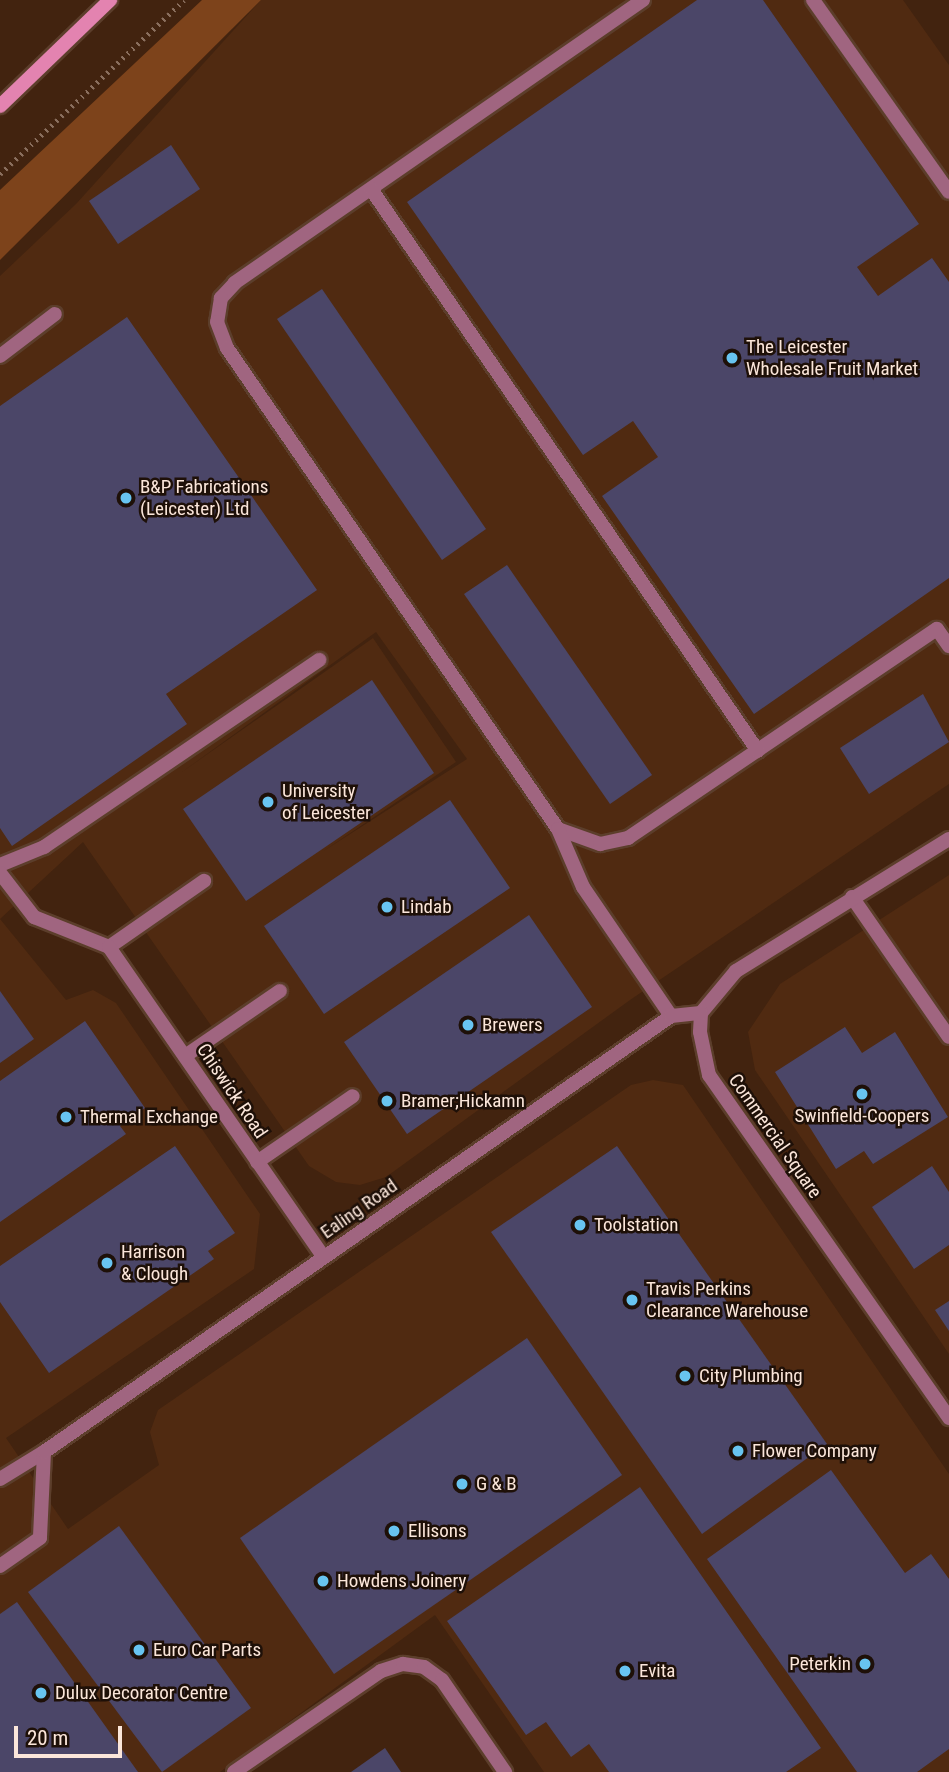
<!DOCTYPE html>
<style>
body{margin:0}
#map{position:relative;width:949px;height:1772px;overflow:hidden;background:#42230f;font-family:"Roboto Condensed",sans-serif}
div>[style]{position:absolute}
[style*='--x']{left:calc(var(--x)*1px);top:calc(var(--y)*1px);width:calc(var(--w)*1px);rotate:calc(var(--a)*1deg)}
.built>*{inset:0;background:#502a11}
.green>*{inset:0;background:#7d431b}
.building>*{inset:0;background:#4b4668}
.path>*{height:4.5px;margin-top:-2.25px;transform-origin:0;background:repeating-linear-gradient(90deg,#8a6f5e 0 2px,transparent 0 7px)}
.roads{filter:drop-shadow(2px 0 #5c3e2b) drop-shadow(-2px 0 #5c3e2b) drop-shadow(0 2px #5c3e2b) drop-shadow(0 -2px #5c3e2b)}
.service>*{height:14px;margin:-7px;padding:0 7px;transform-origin:7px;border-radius:7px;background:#a06580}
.minor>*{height:14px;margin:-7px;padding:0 7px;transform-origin:7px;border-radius:7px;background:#a06580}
.secondary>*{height:14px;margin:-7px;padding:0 7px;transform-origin:7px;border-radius:7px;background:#e383b0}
.dots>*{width:19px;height:19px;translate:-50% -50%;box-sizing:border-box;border:4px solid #1e1008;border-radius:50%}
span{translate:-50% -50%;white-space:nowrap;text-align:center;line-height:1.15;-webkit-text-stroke:5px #1e1008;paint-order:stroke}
.poi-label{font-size:19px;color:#fbe6da}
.left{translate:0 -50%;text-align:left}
.right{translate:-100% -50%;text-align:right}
.street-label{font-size:19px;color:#fbe6da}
.scale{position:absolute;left:14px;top:1726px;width:108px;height:32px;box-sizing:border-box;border:4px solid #fbe6da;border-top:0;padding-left:9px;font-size:21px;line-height:24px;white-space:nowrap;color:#fbe6da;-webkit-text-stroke:5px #1e1008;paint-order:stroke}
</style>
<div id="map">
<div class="built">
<i style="clip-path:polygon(evenodd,261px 0,903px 0,949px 65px,949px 784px,630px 1000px,386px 1177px,360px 1185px,336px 1182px,309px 1166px,83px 842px,0 919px,66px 1000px,93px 990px,116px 1003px,260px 1214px,254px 1269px,6px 1438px,68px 1529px,159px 1465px,150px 1432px,158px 1410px,631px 1085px,653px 1080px,683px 1085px,949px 1474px,949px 1772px,544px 1772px,435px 1615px,220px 1772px,0 1772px,0 276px,76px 204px,261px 0,376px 632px,467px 759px,322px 852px,456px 762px,373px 638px,182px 772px,376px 632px)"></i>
<i style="clip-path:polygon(949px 875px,949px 1354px,755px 1070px,748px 1032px,780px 984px)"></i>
</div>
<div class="green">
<i style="clip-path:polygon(202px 0,261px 0,0 260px,0 190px)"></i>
</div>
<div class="building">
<i style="clip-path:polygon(697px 0,763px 0,919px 224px,857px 267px,878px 296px,932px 258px,949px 282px,949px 578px,754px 714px,602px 496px,658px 457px,633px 421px,583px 455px,407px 202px)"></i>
<i style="clip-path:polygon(171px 145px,200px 189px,118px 244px,89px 201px)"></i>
<i style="clip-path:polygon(322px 289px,486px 529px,442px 560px,277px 319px)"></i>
<i style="clip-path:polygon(127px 317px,317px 590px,166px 694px,187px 724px,12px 846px,0 828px,0 406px)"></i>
<i style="clip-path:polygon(507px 565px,652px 775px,610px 804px,464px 594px)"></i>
<i style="clip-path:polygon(372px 680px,434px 773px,246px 901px,183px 809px)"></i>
<i style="clip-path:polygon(923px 694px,949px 742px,869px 794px,840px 748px)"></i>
<i style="clip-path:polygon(450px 800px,510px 888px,324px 1014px,264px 926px)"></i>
<i style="clip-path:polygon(529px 915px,592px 1007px,407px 1134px,344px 1042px)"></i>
<i style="clip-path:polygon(0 991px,34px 1039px,0 1063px)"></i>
<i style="clip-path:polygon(85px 1021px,145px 1108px,120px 1126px,126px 1134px,0 1222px,0 1081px)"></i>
<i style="clip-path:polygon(845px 1027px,862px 1053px,895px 1032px,948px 1117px,873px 1164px,864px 1151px,836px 1169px,775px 1072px)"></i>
<i style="clip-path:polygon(175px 1146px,235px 1233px,208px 1251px,214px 1259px,49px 1373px,0 1302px,0 1266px)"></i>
<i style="clip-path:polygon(617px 1146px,827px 1444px,702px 1534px,491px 1232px)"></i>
<i style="clip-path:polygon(932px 1166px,949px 1192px,949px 1245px,914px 1269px,872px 1207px)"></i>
<i style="clip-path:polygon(949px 1301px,949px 1331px,935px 1310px)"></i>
<i style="clip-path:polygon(527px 1338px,622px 1475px,334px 1674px,240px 1538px)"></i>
<i style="clip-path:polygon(831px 1470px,905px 1573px,931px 1554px,949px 1579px,949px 1749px,917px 1772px,857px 1772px,707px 1559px)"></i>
<i style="clip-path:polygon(640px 1487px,821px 1748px,786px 1772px,609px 1772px,589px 1744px,571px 1757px,546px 1722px,526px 1735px,447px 1621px)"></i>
<i style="clip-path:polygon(119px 1526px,251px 1708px,162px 1772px,28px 1592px)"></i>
<i style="clip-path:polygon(17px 1602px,138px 1772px,0 1772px,0 1614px)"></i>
<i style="clip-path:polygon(385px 1748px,401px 1772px,351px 1772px)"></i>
</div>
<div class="path">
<i style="--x:0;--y:174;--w:253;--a:-43.4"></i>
</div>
<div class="roads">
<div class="service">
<i style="--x:643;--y:0;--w:497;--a:145.3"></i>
<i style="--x:235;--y:283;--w:21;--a:133"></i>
<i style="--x:221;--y:298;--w:24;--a:99"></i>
<i style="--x:217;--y:322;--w:28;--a:69"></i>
<i style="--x:227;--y:348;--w:584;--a:55.47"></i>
<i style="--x:558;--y:829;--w:45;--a:19.7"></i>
<i style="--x:600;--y:844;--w:29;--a:-12"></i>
<i style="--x:628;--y:838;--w:373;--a:-34.1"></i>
<i style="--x:937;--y:629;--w:21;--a:55"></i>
<i style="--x:813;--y:0;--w:235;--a:54.7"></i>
<i style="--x:371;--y:189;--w:682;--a:55.45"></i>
<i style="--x:0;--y:356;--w:69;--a:-37.4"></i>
<i style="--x:558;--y:829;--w:63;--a:66.7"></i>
<i style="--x:583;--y:887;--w:156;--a:55.7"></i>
<i style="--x:0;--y:865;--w:48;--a:-22.2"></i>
<i style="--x:44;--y:847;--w:333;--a:-34.2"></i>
<i style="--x:0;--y:873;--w:56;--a:52.3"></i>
<i style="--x:34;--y:917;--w:81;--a:21.8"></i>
<i style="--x:109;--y:947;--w:116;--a:-34.8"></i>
<i style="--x:852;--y:897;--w:170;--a:55.3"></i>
<i style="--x:185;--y:1056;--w:115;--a:-34.4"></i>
<i style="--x:257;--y:1162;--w:116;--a:-34.5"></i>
<i style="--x:0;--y:1479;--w:52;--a:-31.5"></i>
<i style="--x:44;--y:1452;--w:86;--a:92.7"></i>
<i style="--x:40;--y:1538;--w:49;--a:145"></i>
<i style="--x:234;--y:1772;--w:178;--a:-34.5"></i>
<i style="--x:381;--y:1671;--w:23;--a:-18"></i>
<i style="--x:403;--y:1664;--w:21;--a:8"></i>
<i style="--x:424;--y:1667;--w:22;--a:36"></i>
<i style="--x:442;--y:1680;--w:112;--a:55.6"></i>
</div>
<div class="minor">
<i style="--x:949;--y:839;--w:251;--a:148.2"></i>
<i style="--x:736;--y:971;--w:55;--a:129.8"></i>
<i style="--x:701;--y:1013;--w:19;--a:93"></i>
<i style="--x:700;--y:1032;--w:44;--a:78.2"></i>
<i style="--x:709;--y:1075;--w:419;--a:55"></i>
<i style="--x:109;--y:947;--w:377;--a:55.3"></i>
<i style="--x:44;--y:1452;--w:764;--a:-34.81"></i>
<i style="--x:671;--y:1016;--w:30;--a:-6"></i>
</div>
<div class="secondary">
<i style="--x:0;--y:106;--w:153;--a:-43.9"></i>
</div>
</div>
<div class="dots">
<i style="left:732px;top:358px;background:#68c4f0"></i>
<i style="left:126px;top:498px;background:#68c4f0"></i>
<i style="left:268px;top:802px;background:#68c4f0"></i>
<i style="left:387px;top:907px;background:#68c4f0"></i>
<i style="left:468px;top:1025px;background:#68c4f0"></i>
<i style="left:862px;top:1094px;background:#68c4f0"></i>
<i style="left:387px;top:1101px;background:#68c4f0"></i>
<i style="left:66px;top:1117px;background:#68c4f0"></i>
<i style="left:580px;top:1225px;background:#68c4f0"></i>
<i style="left:107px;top:1263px;background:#68c4f0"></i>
<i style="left:632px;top:1300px;background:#68c4f0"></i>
<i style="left:685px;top:1376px;background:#68c4f0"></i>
<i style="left:738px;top:1451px;background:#68c4f0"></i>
<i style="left:462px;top:1484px;background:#68c4f0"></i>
<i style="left:394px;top:1531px;background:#68c4f0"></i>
<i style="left:323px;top:1581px;background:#68c4f0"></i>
<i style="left:139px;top:1650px;background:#68c4f0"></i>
<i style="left:865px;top:1664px;background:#68c4f0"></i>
<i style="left:625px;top:1671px;background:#68c4f0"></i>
<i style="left:41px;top:1693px;background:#68c4f0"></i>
</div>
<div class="poi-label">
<span class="left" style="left:746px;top:358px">The Leicester<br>Wholesale Fruit Market</span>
<span class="left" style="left:140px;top:498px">B&amp;P Fabrications<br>(Leicester) Ltd</span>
<span class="left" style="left:282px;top:802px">University<br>of Leicester</span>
<span class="left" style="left:401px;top:907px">Lindab</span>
<span class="left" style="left:482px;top:1025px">Brewers</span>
<span class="left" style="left:401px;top:1101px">Bramer;Hickamn</span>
<span style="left:862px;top:1116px">Swinfield-Coopers</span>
<span class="left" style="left:80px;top:1117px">Thermal Exchange</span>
<span class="left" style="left:594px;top:1225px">Toolstation</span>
<span class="left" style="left:121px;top:1263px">Harrison<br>&amp; Clough</span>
<span class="left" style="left:646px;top:1300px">Travis Perkins<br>Clearance Warehouse</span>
<span class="left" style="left:699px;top:1376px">City Plumbing</span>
<span class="left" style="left:752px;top:1451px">Flower Company</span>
<span class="left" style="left:476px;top:1484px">G &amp; B</span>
<span class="left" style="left:408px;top:1531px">Ellisons</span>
<span class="left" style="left:337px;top:1581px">Howdens Joinery</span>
<span class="left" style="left:153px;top:1650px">Euro Car Parts</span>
<span class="right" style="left:851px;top:1664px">Peterkin</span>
<span class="left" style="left:639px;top:1671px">Evita</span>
<span class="left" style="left:55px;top:1693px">Dulux Decorator Centre</span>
</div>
<div class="street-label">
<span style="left:232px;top:1091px;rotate:56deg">Chiswick Road</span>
<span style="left:775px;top:1136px;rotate:55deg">Commercial Square</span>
<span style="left:359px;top:1209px;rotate:-35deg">Ealing Road</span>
</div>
<div class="scale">20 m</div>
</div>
